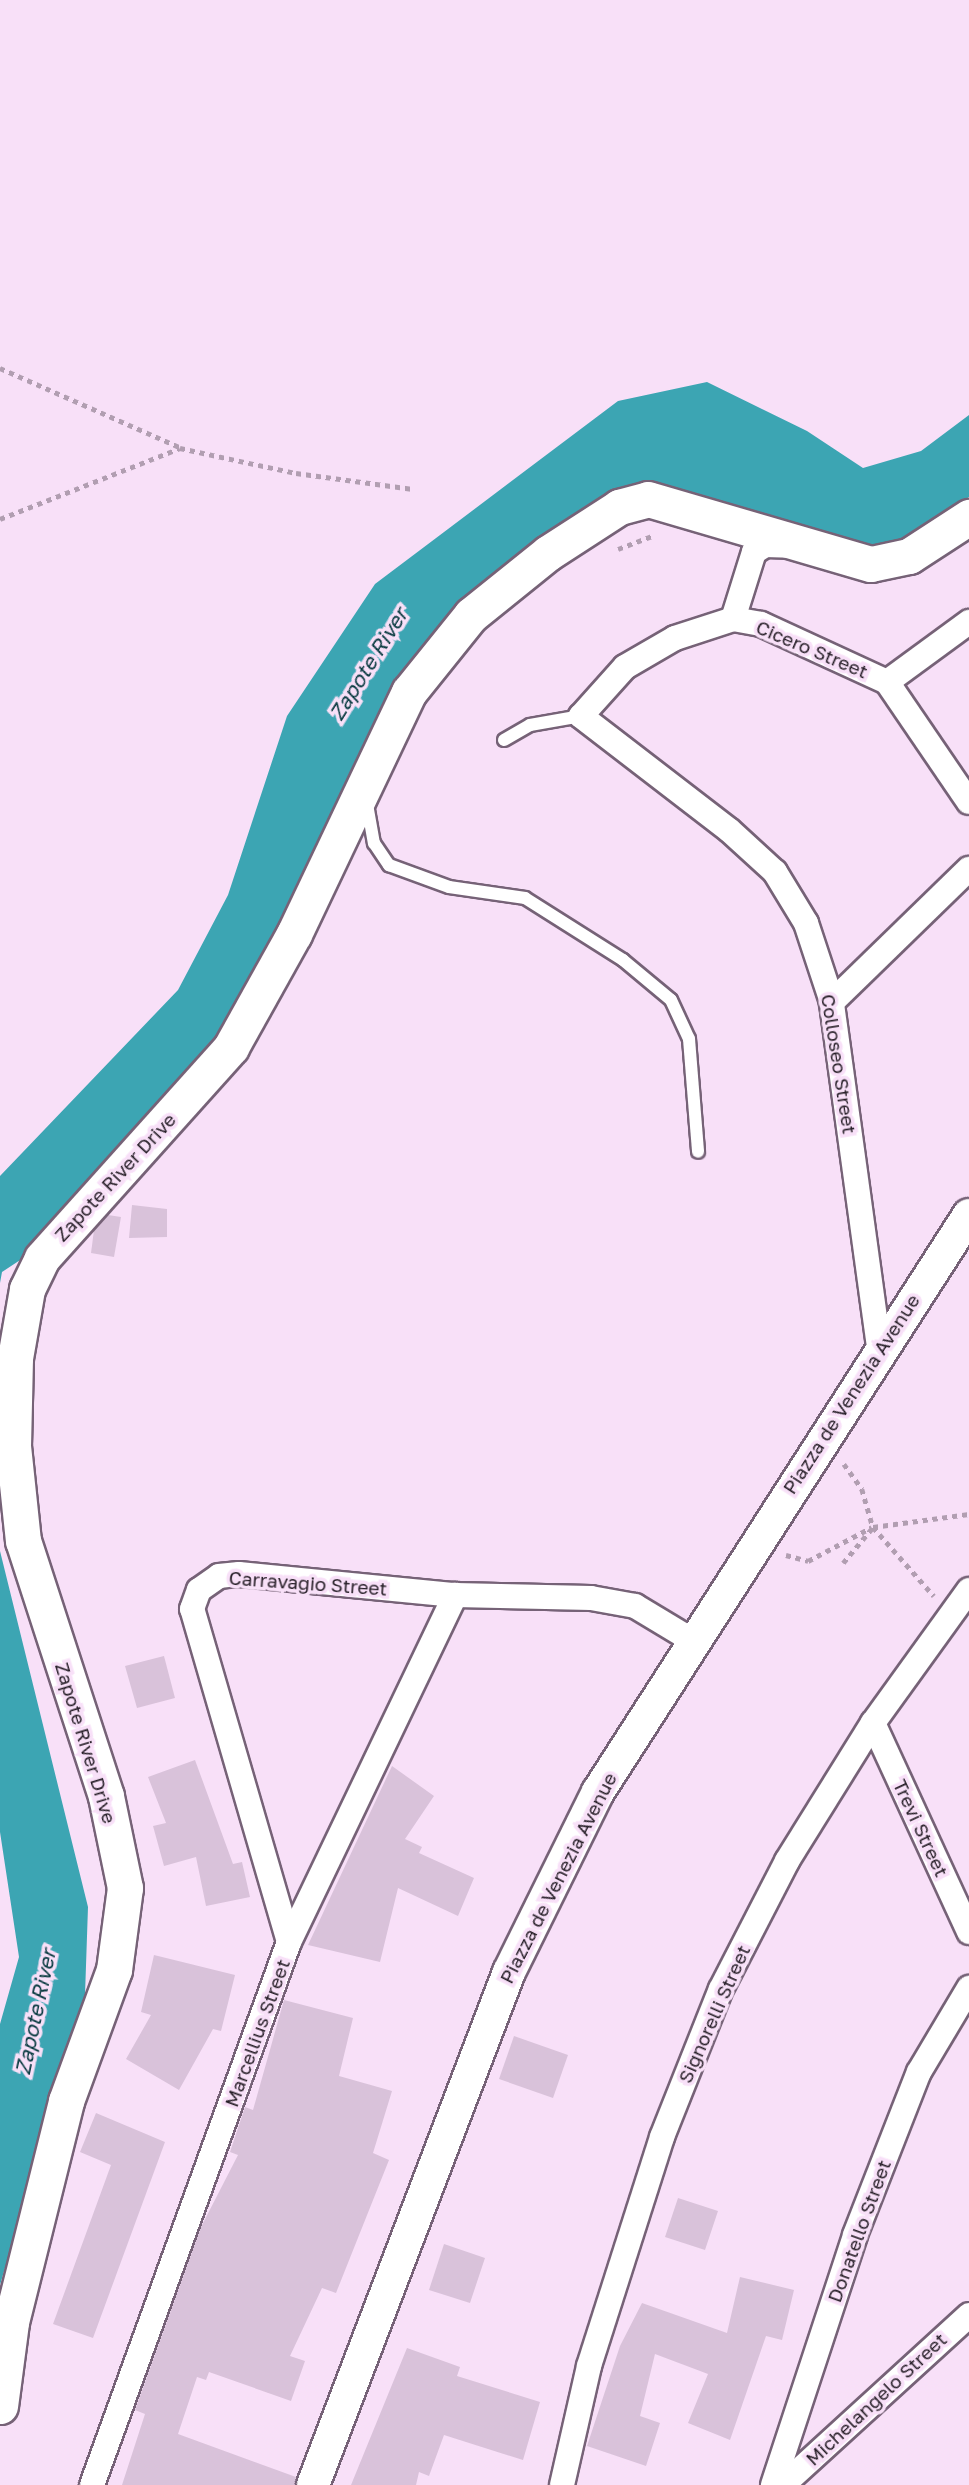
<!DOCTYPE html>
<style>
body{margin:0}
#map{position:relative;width:969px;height:2485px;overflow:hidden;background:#f8e0f8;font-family:"Golos Text",sans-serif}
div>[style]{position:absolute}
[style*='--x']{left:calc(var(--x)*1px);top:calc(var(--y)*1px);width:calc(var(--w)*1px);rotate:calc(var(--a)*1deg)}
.water>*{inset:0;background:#3ca5b3}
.building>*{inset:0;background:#d9c2da}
.path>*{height:4.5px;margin-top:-2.25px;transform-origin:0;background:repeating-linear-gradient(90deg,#b19eb1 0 5px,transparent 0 10px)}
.roads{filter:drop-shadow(2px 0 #766277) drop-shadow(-2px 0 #766277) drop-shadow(0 2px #766277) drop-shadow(0 -2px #766277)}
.service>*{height:12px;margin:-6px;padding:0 6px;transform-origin:6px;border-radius:6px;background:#fff}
.minor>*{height:24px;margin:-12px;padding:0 12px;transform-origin:12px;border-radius:12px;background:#fff}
.tertiary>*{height:32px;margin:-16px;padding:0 16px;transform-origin:16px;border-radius:16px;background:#fff}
.secondary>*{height:35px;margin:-17.5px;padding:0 17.5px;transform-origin:17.5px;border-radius:17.5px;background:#fff}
span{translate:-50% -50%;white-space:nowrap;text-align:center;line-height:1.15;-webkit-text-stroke:7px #f8e0f8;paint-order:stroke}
.street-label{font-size:19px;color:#261e27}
.water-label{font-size:21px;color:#07393f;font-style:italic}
</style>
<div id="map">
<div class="water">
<i style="clip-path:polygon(707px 382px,807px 431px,863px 468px,921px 451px,969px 415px,969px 497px,869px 563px,650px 484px,464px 598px,194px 1090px,43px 1245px,2px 1272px,0 1283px,0 1176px,178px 990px,228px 895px,287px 716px,375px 584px,618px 401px)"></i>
<i style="clip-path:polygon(0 1551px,88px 1907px,85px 1995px,0 2285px,0 2024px,19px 1957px,0 1832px)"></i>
</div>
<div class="building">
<i style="clip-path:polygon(132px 1205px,167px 1209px,167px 1237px,129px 1238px)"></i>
<i style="clip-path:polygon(108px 1215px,121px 1217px,114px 1257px,91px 1253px,94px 1230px)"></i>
<i style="clip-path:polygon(164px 1656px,175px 1698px,137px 1708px,125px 1666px)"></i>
<i style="clip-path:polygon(195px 1760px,233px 1864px,242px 1862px,250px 1897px,206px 1906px,196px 1857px,164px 1866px,153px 1826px,166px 1823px,148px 1777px)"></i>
<i style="clip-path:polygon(392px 1766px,434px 1796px,405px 1839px,422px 1847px,419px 1853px,474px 1878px,458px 1916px,398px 1888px,380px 1962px,308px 1945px)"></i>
<i style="clip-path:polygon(154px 1955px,235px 1975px,221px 2031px,213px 2029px,179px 2090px,126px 2059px,151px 2015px,141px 2012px)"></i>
<i style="clip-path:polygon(284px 2000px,353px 2018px,339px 2076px,392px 2091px,373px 2153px,389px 2160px,336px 2293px,322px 2288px,290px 2356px,305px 2361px,291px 2401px,209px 2372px,206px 2380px,197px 2377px,178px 2434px,296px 2477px,295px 2485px,122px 2485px,145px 2414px,135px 2410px,201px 2227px,238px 2155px,230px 2152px,245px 2107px,253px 2110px)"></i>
<i style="clip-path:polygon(514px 2036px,568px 2055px,553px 2098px,499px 2079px)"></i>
<i style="clip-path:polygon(96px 2113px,165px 2142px,93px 2338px,53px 2324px,111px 2165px,80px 2152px)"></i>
<i style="clip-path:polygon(678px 2198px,718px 2211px,705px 2250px,665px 2237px)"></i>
<i style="clip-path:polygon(444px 2244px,485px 2258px,470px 2303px,429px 2290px)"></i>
<i style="clip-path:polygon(740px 2277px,794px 2290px,782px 2340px,766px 2336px,730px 2440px,688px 2423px,708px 2374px,655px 2354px,640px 2416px,660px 2423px,646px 2466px,587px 2446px,620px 2346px,642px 2303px,727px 2333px)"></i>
<i style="clip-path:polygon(407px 2348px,460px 2367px,457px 2376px,540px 2402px,523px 2460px,444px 2435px,429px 2476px,419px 2472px,416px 2485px,351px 2485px)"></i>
</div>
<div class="path">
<i style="--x:0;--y:368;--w:196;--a:23.8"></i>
<i style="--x:0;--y:519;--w:193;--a:-21.5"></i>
<i style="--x:180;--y:448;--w:119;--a:12.2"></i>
<i style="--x:296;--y:473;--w:118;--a:7.8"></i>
<i style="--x:618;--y:549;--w:36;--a:-21"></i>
<i style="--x:844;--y:1464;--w:31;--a:54"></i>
<i style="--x:862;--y:1489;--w:40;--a:74"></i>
<i style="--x:873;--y:1527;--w:92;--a:48.5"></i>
<i style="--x:786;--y:1555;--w:23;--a:15"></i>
<i style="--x:808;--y:1561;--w:72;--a:-28"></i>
<i style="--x:843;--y:1563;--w:47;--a:-50.2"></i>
<i style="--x:873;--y:1527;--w:97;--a:-7.7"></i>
</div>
<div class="roads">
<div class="service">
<i style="--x:504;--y:740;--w:30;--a:-30"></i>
<i style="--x:530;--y:725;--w:52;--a:-10"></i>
<i style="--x:367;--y:804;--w:40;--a:80"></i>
<i style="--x:374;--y:843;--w:27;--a:56"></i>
<i style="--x:389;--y:865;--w:64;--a:20.1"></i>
<i style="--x:449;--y:887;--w:77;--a:8.2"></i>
<i style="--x:525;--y:898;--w:116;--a:32.3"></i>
<i style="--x:623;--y:960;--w:62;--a:39.8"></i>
<i style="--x:671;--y:1000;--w:43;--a:65.2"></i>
<i style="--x:689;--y:1039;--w:113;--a:85.4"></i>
</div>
<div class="minor">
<i style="--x:733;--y:619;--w:70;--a:-72.6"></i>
<i style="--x:754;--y:552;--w:13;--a:-32"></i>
<i style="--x:765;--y:545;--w:25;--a:2"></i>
<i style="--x:887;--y:682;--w:102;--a:-36.2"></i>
<i style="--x:832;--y:1002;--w:191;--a:-44.2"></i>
<i style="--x:879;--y:1347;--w:348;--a:-97.8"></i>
<i style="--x:832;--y:1002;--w:83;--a:-108.2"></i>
<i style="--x:806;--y:923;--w:60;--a:-121.3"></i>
<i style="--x:775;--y:872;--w:62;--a:-137.6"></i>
<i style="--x:729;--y:830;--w:187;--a:-142.4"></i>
<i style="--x:581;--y:716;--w:66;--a:-48.1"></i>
<i style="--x:625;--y:667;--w:58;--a:-30.1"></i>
<i style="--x:675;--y:638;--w:61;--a:-18.1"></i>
<i style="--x:733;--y:619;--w:28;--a:10"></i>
<i style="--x:761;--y:624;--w:139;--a:24.7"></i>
<i style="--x:887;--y:682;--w:145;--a:55.7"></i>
<i style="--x:873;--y:1723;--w:230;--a:65.3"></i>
<i style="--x:289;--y:1942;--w:347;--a:-106.2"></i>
<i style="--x:192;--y:1609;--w:20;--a:-70"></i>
<i style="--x:199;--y:1590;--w:24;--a:-35"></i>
<i style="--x:219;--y:1576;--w:20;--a:-6"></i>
<i style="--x:239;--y:1574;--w:217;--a:5.6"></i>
<i style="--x:455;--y:1595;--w:136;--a:1.3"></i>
<i style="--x:591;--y:1598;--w:45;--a:10.3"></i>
<i style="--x:635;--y:1606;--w:70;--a:31"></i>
<i style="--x:92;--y:2485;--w:578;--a:-70.06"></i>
<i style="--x:289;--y:1942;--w:385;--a:-64.4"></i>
<i style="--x:562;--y:2485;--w:122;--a:-77.2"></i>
<i style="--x:589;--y:2366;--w:240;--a:-72.3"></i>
<i style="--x:662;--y:2137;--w:159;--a:-68.3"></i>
<i style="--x:721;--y:1989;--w:144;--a:-62.7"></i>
<i style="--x:787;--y:1861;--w:163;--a:-58.1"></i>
<i style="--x:873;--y:1723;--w:164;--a:-54.2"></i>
<i style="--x:773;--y:2485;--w:263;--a:-71.8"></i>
<i style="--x:855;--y:2235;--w:175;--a:-68.6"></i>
<i style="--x:919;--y:2072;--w:98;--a:-59.2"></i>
<i style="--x:783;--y:2485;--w:252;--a:-42.4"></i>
</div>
<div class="tertiary">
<i style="--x:313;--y:2485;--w:549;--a:-69.09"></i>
<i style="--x:509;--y:1972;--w:201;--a:-63.7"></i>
<i style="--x:598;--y:1792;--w:686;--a:-57.26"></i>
</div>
<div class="secondary">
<i style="--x:0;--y:2406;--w:85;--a:-82.5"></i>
<i style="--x:11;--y:2322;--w:228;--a:-76"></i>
<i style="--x:66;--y:2101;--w:140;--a:-69.9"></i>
<i style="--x:114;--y:1970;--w:83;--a:-82.4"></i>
<i style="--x:125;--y:1888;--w:94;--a:-101.7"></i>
<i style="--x:106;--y:1796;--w:268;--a:-108"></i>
<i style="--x:23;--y:1541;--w:96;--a:-96"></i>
<i style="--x:13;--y:1446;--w:88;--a:-88.7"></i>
<i style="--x:15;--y:1358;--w:70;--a:-80.1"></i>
<i style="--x:27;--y:1289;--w:34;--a:-64"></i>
<i style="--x:42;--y:1258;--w:283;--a:-48.1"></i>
<i style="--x:231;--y:1047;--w:129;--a:-60.9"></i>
<i style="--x:294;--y:934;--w:268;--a:-64.6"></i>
<i style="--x:409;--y:692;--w:99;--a:-51.2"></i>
<i style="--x:471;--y:615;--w:99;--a:-38.8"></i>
<i style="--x:548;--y:553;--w:85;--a:-32.9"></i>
<i style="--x:619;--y:507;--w:30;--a:-15"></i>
<i style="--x:648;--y:499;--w:232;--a:16.3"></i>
<i style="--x:871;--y:564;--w:39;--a:-12"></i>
<i style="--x:909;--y:556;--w:72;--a:-33"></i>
</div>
</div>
<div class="street-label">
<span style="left:812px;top:649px;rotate:23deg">Cicero Street</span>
<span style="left:839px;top:1064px;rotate:81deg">Colloseo Street</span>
<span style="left:115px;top:1177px;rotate:-47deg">Zapote River Drive</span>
<span style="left:851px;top:1394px;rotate:-57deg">Piazza de Venezia Avenue</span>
<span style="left:308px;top:1583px;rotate:4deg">Carravagio Street</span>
<span style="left:86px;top:1743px;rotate:73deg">Zapote River Drive</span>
<span style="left:921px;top:1828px;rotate:65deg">Trevi Street</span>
<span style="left:558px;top:1878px;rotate:-63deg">Piazza de Venezia Avenue</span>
<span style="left:714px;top:2014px;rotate:-66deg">Signorelli Street</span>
<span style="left:257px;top:2033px;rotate:-70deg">Marcellius Street</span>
<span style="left:859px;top:2231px;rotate:-70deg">Donatello Street</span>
<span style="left:876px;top:2399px;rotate:-43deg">Michelangelo Street</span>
</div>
<div class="water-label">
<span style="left:368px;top:664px;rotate:-58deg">Zapote River</span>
<span style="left:35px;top:2012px;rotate:-78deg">Zapote River</span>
</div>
</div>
